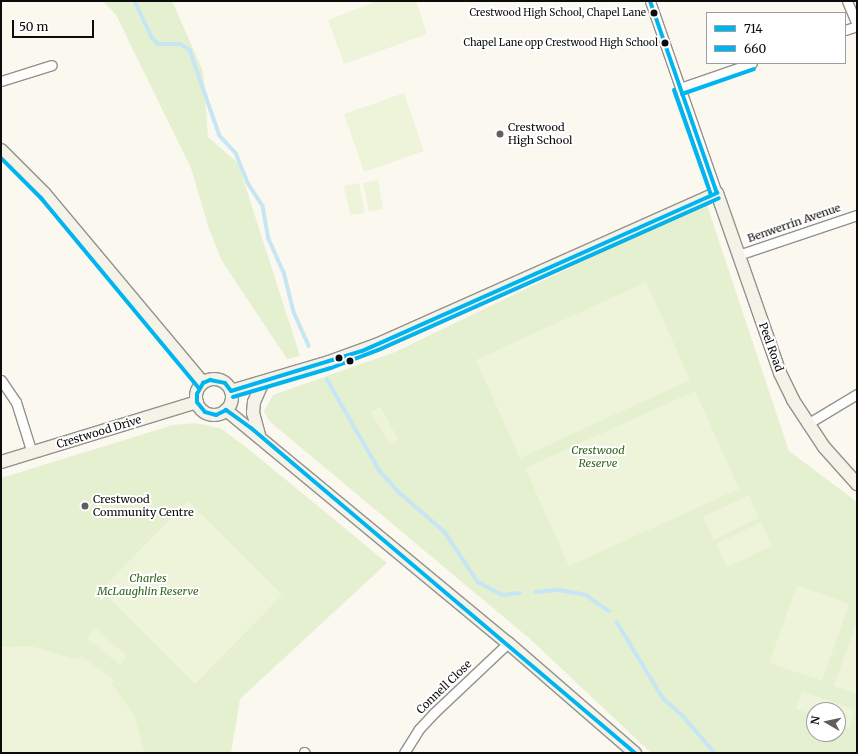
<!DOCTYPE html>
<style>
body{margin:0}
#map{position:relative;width:858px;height:754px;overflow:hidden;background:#fbf8f0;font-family:Merriweather,serif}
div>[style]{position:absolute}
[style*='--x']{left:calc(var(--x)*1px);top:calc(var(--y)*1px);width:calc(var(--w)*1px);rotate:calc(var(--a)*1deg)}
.green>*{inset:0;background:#e5f0d0}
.pitch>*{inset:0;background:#eef4da}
.stream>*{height:3.5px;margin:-1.75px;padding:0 1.75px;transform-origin:1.75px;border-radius:1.75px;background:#c7e6f4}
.roads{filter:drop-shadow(1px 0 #94928f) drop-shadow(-1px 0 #94928f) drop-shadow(0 1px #94928f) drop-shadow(0 -1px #94928f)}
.street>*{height:9px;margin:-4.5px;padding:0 4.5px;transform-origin:4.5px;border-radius:4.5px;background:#fefefd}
.secondary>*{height:12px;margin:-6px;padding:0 6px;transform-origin:6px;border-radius:6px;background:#f5f3e8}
.secondary>.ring{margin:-6px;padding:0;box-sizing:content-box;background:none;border:12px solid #f5f3e8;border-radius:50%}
.bus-1>*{height:4px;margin:-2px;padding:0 2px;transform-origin:2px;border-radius:2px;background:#00b5ef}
.bus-2>*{height:4px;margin:-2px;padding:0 2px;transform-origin:2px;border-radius:2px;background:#00b5ef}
.dots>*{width:11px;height:11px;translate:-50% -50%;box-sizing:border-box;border:2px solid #fff;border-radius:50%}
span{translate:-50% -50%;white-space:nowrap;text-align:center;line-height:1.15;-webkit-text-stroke:4px #fff;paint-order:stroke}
.bus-label{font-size:10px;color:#0c0c0c}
.right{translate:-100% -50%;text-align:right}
.poi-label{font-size:11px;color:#0c0c0c}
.left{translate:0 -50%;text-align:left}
.street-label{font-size:11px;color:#0c0c0c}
.park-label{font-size:11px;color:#2f641d;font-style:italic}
.frame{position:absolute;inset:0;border:2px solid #0c0c0c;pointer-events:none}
.legend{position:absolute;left:706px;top:12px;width:140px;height:52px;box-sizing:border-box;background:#fff;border:1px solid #9e9e9e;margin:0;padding:5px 7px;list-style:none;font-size:12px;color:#0c0c0c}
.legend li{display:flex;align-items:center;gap:8px;height:20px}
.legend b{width:20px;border:1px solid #9e9e9e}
.north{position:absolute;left:806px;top:702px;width:40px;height:40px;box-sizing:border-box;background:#fff;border:1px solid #9e9e9e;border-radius:50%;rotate:279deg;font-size:11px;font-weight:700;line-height:16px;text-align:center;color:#0c0c0c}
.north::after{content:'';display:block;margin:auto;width:14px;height:18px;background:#605f5c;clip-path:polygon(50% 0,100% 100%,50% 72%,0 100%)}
.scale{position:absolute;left:12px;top:20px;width:82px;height:18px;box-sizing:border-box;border:2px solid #0c0c0c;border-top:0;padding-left:5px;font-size:12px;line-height:14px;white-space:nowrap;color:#0c0c0c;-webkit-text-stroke:3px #fff;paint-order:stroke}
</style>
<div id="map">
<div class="green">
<i style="clip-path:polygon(103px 1px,172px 1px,203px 71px,208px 137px,238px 163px,300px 356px,287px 359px,222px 261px,209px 229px,191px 168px,116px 15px)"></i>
<i style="clip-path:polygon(evenodd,706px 202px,789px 451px,857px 502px,857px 753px,651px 753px,529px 638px,269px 421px,264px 411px,273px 395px,395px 352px,706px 202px,814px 710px,838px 710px,838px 734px,814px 734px,814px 710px)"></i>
<i style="clip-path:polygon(195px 423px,220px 428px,246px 447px,387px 563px,240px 699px,231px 753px,1px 753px,1px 478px,173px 425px)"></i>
</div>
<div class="pitch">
<i style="clip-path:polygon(377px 1px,416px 1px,427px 34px,344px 64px,328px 20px)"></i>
<i style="clip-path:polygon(404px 93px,424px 151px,364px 172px,344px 114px)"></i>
<i style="clip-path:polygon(378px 180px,383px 209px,369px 212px,363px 183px)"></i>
<i style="clip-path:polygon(359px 183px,365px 213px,350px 215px,344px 186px)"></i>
<i style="clip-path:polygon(646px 282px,690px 380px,520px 458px,476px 360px)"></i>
<i style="clip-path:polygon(695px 391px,739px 489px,569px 566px,525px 468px)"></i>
<i style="clip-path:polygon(380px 407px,398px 439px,389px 444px,371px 412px)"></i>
<i style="clip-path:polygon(749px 495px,759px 518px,714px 540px,703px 517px)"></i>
<i style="clip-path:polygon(188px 501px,282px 595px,195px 684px,101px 590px)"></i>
<i style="clip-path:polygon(761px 522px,772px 546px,727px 567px,716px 544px)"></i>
<i style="clip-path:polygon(797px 585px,849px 604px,822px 681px,769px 663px)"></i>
<i style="clip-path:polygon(857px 621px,857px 694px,834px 686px)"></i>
<i style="clip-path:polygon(95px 628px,127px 656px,120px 665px,87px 638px)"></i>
<i style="clip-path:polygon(31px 646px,78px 660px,81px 656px,114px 680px,111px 683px,134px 715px,145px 753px,1px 753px,1px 647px)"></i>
<i style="clip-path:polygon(802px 691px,855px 710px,849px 728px,838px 724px,838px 710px,814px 710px,814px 715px,796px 709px)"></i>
</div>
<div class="stream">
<i style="--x:135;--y:1;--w:40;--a:65"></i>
<i style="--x:152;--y:37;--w:9;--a:49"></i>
<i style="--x:158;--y:44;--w:22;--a:0"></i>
<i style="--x:180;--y:44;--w:12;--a:31"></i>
<i style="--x:190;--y:50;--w:91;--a:70.8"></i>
<i style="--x:220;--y:136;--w:23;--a:47"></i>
<i style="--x:236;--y:153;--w:32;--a:68"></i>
<i style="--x:248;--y:183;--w:27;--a:57"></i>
<i style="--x:263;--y:206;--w:34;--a:80"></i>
<i style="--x:269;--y:239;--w:36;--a:66"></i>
<i style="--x:284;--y:272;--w:41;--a:76"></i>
<i style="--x:294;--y:312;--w:37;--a:66"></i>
<i style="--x:327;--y:379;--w:106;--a:60.1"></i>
<i style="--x:380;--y:471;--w:30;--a:48"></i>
<i style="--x:400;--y:493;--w:60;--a:40.9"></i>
<i style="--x:445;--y:532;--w:60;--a:56.6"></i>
<i style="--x:478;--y:582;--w:27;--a:28"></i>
<i style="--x:502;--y:595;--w:18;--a:-6"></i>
<i style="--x:535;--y:592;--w:24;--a:-5"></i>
<i style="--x:559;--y:590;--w:27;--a:10"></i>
<i style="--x:586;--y:595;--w:28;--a:35"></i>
<i style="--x:617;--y:622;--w:89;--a:58.8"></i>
<i style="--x:663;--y:698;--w:27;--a:42"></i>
<i style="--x:683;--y:716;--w:49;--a:49.1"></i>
</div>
<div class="roads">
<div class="street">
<i style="--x:650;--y:1;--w:203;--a:70.8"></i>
<i style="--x:847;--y:1;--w:25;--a:67"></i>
<i style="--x:845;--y:30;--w:13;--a:-18"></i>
<i style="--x:1;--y:81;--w:53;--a:-17.4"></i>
<i style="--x:680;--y:88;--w:76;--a:-19.1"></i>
<i style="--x:738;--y:255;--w:126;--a:-18.6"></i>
<i style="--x:1;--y:380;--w:27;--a:56"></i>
<i style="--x:16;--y:402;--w:53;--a:72.6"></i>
<i style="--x:807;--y:424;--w:58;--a:-31"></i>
<i style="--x:304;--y:752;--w:1;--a:45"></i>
<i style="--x:404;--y:753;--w:28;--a:-58"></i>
<i style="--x:419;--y:729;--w:23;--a:-47"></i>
<i style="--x:435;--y:712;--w:100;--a:-43.4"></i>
</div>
<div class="secondary">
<i style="--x:1;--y:150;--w:62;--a:45"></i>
<i style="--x:45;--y:194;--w:246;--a:50.1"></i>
<i class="ring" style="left:196px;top:379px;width:24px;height:24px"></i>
<i style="--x:231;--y:391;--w:102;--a:-16.5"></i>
<i style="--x:329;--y:362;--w:50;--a:-19.9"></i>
<i style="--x:376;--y:345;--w:373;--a:-24"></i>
<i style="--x:717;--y:193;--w:191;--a:70.7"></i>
<i style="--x:780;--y:373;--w:30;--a:64"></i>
<i style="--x:793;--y:400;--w:56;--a:56.6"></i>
<i style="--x:824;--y:447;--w:50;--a:48.3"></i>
<i style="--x:226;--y:410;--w:366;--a:39.6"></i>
<i style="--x:508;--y:643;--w:168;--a:40.9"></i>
<i style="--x:259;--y:435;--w:23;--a:-105"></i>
<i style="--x:253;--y:413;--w:11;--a:-85"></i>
<i style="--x:254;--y:402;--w:22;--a:-66"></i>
<i style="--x:1;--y:462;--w:205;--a:-17"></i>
</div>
</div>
<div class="bus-1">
<i style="--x:650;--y:1;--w:203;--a:70.8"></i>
<i style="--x:635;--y:753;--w:503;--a:-139.76"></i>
<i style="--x:251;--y:428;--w:31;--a:-144"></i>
<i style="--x:226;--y:410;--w:11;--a:153"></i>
<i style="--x:216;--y:415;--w:11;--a:-165"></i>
<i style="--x:205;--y:412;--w:13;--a:-129"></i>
<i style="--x:197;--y:402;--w:8;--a:-90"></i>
<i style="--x:197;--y:394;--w:13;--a:-61"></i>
<i style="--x:203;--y:383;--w:8;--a:-23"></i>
<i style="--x:210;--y:380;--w:15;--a:11"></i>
<i style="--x:225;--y:383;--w:10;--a:53"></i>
<i style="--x:231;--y:391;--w:137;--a:-17"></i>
<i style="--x:362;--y:351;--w:389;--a:-24"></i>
</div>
<div class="bus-2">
<i style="--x:674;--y:90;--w:111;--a:70.6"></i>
<i style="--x:682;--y:94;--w:76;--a:-19.1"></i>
<i style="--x:1;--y:158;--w:57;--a:45"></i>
<i style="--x:41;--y:198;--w:246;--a:50.3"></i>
<i style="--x:233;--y:397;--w:102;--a:-16.5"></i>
<i style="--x:331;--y:368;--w:50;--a:-21"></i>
<i style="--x:378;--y:350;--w:373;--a:-24"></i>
</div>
<div class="dots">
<i style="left:654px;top:13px;background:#0c0c0c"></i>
<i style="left:665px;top:43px;background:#0c0c0c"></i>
<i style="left:500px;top:134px;background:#605f5c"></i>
<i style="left:339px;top:358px;background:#0c0c0c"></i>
<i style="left:350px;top:361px;background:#0c0c0c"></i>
<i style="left:85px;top:506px;background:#605f5c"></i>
</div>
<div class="bus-label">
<span class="right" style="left:646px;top:13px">Crestwood High School, Chapel Lane</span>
<span class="right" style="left:658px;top:43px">Chapel Lane opp Crestwood High School</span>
</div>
<div class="poi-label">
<span class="left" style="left:508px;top:134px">Crestwood<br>High School</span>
<span class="left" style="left:93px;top:506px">Crestwood<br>Community Centre</span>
</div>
<div class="street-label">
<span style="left:794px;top:223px;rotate:-19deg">Benwerrin Avenue</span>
<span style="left:771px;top:347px;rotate:70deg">Peel Road</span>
<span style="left:99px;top:432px;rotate:-17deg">Crestwood Drive</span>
<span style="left:444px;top:687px;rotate:-44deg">Connell Close</span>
</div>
<div class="park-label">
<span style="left:598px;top:457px">Crestwood<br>Reserve</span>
<span style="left:148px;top:585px">Charles<br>McLaughlin Reserve</span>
</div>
<div class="frame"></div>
<ul class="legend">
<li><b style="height:5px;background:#00b5ef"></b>714</li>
<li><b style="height:5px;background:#00b5ef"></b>660</li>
</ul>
<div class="north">N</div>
<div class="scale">50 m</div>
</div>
